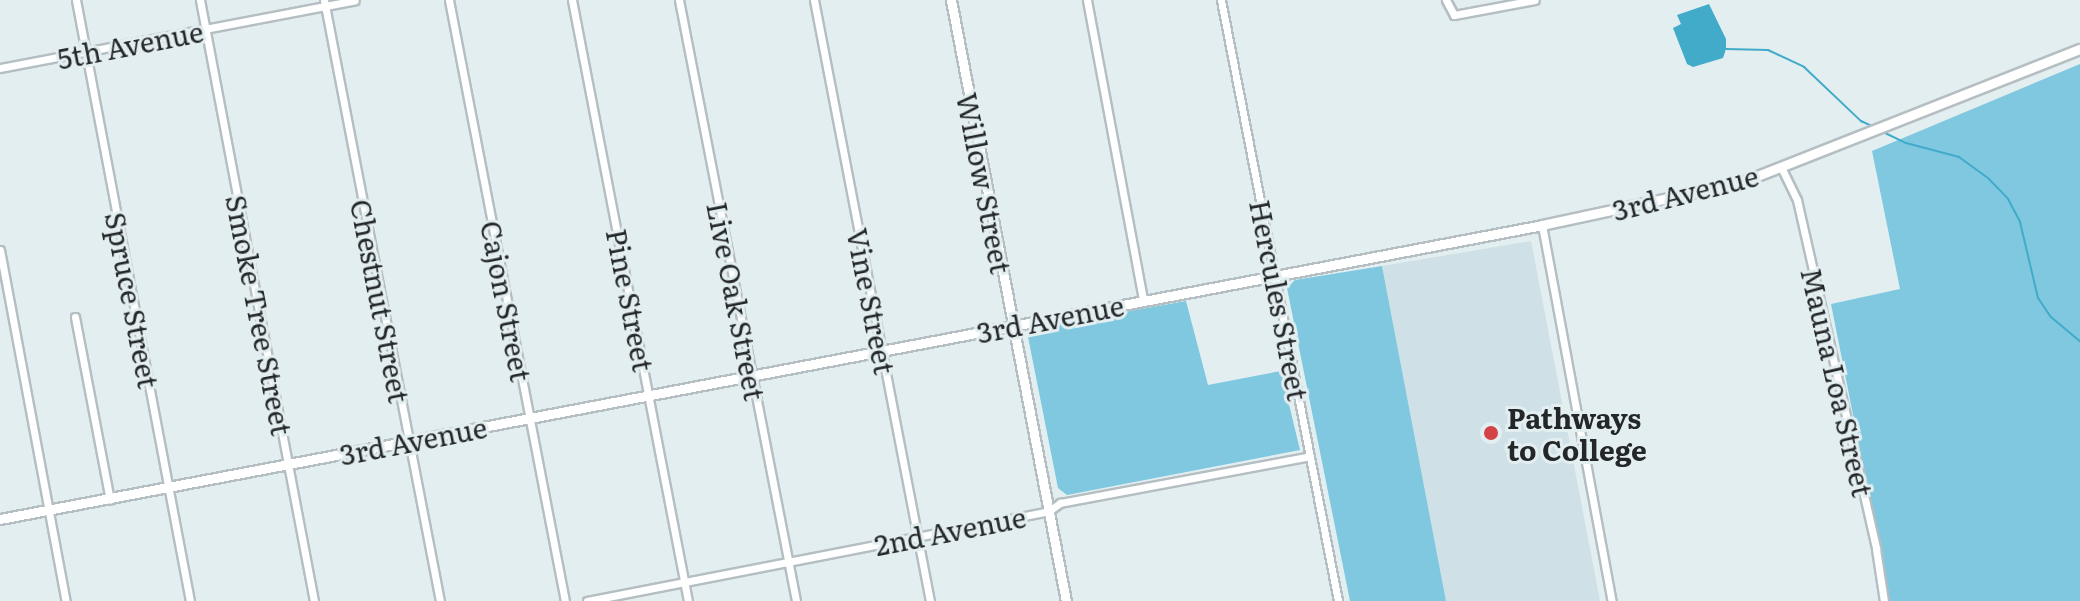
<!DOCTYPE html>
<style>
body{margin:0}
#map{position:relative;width:2080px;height:601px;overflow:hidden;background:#e3eef1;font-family:Literata,serif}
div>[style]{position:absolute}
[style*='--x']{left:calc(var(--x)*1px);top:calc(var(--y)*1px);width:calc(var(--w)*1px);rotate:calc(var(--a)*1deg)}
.built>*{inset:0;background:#cfe0e7}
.green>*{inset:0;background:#7fc8e0}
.water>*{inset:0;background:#41abc9}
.stream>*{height:2px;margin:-1px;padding:0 1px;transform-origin:1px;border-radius:1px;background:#41abc9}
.roads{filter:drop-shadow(2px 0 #b5bec2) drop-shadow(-2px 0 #b5bec2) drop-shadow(0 2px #b5bec2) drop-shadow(0 -2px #b5bec2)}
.minor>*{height:7px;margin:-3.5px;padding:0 3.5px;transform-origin:3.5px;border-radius:3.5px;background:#fff}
.tertiary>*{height:9px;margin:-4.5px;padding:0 4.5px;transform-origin:4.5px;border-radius:4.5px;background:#fff}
.dots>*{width:22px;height:22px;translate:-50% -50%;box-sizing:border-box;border:4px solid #e3eef1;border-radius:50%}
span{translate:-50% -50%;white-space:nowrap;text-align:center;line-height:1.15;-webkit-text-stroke:6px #e3eef1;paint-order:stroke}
.street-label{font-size:28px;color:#242729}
.poi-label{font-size:28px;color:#242729;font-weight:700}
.left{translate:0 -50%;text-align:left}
</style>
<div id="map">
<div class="built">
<i style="clip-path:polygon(1531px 241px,1600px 601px,1446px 601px,1382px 266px)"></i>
</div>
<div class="green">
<i style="clip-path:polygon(2080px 64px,2080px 601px,1890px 601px,1831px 304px,1900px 289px,1872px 151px)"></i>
<i style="clip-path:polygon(1382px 266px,1446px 601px,1350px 601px,1287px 288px,1295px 280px)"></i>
<i style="clip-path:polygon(1186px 301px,1208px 385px,1281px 371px,1300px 450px,1067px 495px,1058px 488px,1028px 337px,1035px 328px)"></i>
</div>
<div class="water">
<i style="clip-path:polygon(1709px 4px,1726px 39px,1726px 49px,1723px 58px,1693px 67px,1687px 64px,1673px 28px,1681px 24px,1677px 15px)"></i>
</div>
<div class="stream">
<i style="--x:1726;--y:49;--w:42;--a:1.4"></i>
<i style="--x:1768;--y:50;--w:40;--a:25"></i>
<i style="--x:1804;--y:67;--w:79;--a:43.5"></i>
<i style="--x:1861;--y:121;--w:14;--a:25"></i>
<i style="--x:1883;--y:132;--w:25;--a:26"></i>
<i style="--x:1906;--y:143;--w:55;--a:14.8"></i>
<i style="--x:1959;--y:157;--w:37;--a:36"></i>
<i style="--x:1989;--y:179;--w:28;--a:46"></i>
<i style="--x:2008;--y:199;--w:26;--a:62"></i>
<i style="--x:2020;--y:222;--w:78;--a:76.7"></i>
<i style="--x:2038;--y:298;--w:23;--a:56"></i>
<i style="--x:2051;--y:317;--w:38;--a:40"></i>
</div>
<div class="roads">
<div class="minor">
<i style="--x:76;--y:0;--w:612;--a:79.26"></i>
<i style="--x:200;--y:0;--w:612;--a:79.26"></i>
<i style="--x:324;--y:0;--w:612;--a:79.08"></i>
<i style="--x:449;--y:0;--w:612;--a:79.08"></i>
<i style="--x:572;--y:0;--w:612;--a:79.08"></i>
<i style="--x:679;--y:0;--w:612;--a:78.98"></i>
<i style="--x:814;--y:0;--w:612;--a:79.08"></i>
<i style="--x:1087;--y:0;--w:304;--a:79.4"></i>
<i style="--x:1221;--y:0;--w:612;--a:78.98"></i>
<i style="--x:1446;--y:0;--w:17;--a:62"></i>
<i style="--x:1454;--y:15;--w:82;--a:-10.5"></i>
<i style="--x:0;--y:68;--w:361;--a:-10.8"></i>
<i style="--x:1781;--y:167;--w:37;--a:64"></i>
<i style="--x:1797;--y:200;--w:358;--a:77.2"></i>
<i style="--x:1876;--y:549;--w:53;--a:81.3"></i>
<i style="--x:1542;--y:225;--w:382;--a:79.5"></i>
<i style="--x:0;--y:250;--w:357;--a:79.4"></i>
<i style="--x:75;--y:317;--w:186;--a:79.2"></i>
<i style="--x:587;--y:601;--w:471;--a:-11"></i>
<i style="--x:1049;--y:511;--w:14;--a:-36"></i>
<i style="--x:1060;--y:503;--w:254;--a:-10.6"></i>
</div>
<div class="tertiary">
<i style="--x:951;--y:0;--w:612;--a:79.17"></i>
<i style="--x:0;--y:519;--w:1570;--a:-10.79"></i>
<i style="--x:1542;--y:225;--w:205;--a:-12.1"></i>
<i style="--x:1742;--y:182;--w:363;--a:-21.5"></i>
</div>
</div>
<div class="dots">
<i style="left:1491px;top:433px;background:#d34346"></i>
</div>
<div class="street-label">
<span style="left:130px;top:44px;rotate:-11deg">5th Avenue</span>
<span style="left:985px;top:183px;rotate:79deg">Willow Street</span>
<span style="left:1685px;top:192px;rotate:-14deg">3rd Avenue</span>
<span style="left:133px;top:300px;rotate:79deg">Spruce Street</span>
<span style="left:631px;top:300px;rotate:79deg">Pine Street</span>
<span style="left:1280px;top:300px;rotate:79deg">Hercules Street</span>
<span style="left:381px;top:301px;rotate:79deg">Chestnut Street</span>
<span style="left:507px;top:301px;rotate:79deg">Cajon Street</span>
<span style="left:737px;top:301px;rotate:79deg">Live Oak Street</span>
<span style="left:872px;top:301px;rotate:79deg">Vine Street</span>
<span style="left:260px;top:315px;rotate:79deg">Smoke Tree Street</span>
<span style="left:1050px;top:318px;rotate:-11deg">3rd Avenue</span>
<span style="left:1838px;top:382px;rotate:77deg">Mauna Loa Street</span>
<span style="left:413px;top:440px;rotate:-11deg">3rd Avenue</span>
<span style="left:950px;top:530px;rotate:-11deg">2nd Avenue</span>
</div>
<div class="poi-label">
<span class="left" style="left:1507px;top:433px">Pathways<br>to College</span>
</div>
</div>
